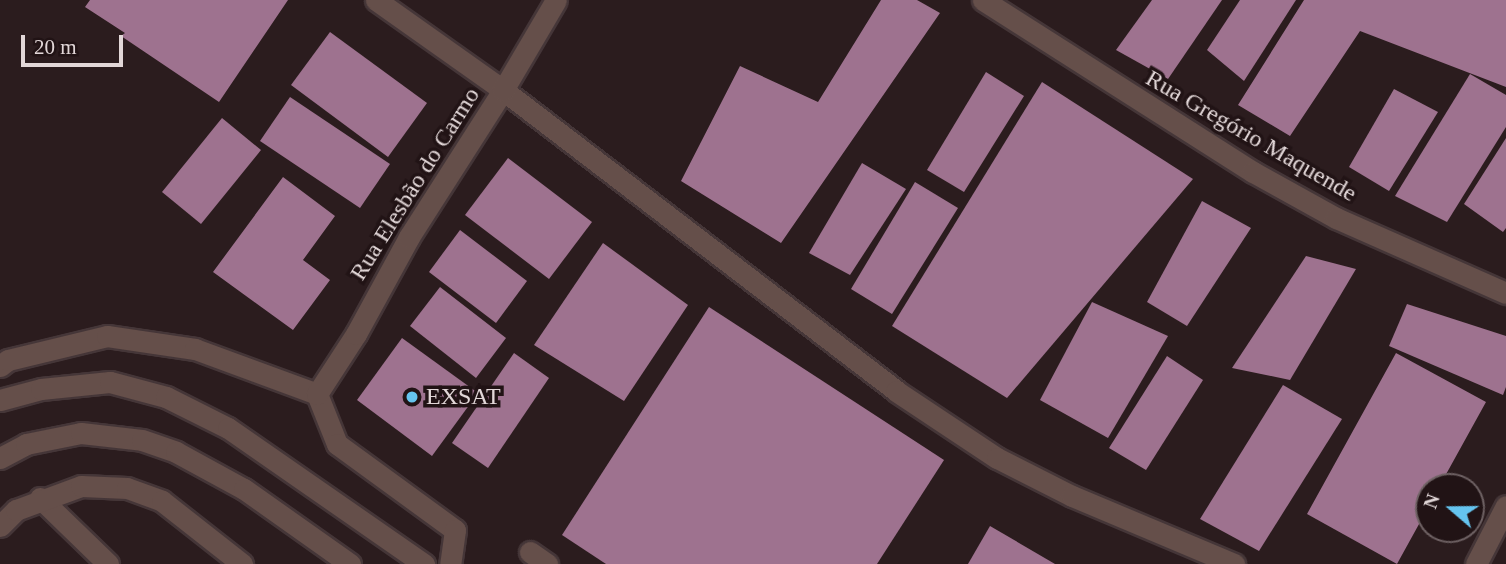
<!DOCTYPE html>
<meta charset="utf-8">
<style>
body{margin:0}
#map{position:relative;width:1506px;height:564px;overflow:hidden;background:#2b1c1e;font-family:Georgia,serif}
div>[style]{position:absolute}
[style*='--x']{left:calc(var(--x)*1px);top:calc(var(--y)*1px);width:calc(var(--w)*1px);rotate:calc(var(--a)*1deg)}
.building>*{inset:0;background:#9e728f}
.roads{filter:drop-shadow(2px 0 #453638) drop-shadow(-2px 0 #453638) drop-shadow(0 2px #453638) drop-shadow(0 -2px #453638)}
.minor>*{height:21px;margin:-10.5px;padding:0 10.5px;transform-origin:10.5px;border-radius:10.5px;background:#654f4a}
.dots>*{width:19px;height:19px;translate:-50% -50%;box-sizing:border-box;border:4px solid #211315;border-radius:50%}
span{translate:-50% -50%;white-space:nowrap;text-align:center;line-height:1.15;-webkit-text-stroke:7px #211315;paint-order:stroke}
.street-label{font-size:24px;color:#e2d7d8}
.poi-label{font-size:24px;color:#e2d7d8}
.left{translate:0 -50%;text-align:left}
.north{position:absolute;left:1415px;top:473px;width:70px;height:70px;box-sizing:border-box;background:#211315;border:2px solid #6e6163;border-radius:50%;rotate:290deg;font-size:19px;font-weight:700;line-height:28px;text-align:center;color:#e2d7d8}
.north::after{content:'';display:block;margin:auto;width:24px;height:32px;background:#65c4ef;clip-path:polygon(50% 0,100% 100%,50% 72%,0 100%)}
.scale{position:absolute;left:21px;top:35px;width:102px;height:32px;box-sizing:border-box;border:4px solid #e2d7d8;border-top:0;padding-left:9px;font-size:21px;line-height:24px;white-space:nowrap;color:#e2d7d8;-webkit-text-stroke:5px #211315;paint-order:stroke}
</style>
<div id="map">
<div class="building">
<i style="clip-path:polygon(90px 0,288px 0,219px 102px,121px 36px,125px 33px,85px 7px)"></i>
<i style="clip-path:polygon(881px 0,917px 0,940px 13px,781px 243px,681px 181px,740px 66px,818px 102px)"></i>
<i style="clip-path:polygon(1152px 0,1222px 0,1168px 79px,1116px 50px)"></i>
<i style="clip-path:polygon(1240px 0,1296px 0,1244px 81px,1207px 50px)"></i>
<i style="clip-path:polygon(1304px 0,1506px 0,1506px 87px,1360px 31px,1290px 136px,1238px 105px)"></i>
<i style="clip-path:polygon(330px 32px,427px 103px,388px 157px,291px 85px)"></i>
<i style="clip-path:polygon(986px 72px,1024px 96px,964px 192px,927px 170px)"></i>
<i style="clip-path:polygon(1470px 74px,1506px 95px,1506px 127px,1447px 222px,1395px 196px)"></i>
<i style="clip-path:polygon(1042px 82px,1193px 179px,1007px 398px,892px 326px)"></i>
<i style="clip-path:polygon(1394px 89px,1438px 112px,1389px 191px,1349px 167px)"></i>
<i style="clip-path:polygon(290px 97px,390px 164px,360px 208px,260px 141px)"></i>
<i style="clip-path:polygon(222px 118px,261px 150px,201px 224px,162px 192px)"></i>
<i style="clip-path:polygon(1506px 138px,1506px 228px,1503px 232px,1464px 204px)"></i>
<i style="clip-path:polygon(508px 158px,592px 222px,549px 279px,465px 215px)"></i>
<i style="clip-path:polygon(862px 163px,906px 189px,850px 275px,809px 253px)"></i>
<i style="clip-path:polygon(283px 177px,335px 216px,303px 260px,330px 280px,293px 330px,213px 272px)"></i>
<i style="clip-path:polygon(915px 182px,958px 208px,892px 314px,851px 289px)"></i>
<i style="clip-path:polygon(1202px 201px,1251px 228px,1187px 326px,1147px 302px)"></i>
<i style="clip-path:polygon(460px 230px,527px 281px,496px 323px,429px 272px)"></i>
<i style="clip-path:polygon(603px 243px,688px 305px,624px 401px,534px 345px)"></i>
<i style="clip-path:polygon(1306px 256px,1356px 269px,1290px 380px,1232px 368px)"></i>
<i style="clip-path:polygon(440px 287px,506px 338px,476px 378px,410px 326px)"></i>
<i style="clip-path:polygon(1092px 302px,1168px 336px,1108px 438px,1040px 400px)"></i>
<i style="clip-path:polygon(1407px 304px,1506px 336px,1506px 387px,1503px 395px,1389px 346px)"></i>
<i style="clip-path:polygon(709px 307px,944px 460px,877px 564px,606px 564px,562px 535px)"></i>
<i style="clip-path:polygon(402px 338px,478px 393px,432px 456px,357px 400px)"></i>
<i style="clip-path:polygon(514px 353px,549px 378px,488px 468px,452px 443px)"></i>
<i style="clip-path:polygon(1396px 353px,1486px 402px,1439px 487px,1429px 487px,1429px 506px,1397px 564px,1307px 514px)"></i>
<i style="clip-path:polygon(1167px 356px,1203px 380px,1146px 470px,1109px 448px)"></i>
<i style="clip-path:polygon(1283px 385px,1342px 419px,1259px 551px,1200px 519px)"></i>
<i style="clip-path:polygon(990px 526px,1055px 564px,968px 564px)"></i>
</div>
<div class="roads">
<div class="minor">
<i style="--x:376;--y:0;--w:156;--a:35.3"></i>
<i style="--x:503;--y:90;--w:495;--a:37.4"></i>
<i style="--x:896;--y:391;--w:121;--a:33.6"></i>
<i style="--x:997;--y:458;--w:84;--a:26.9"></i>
<i style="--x:1072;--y:496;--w:176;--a:22.8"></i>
<i style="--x:983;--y:0;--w:320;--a:32.5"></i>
<i style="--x:1253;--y:172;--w:95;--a:29"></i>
<i style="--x:1336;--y:218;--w:186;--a:23.8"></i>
<i style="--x:0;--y:366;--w:10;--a:-37"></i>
<i style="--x:8;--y:360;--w:102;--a:-13.6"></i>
<i style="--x:107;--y:336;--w:89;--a:8.4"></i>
<i style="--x:195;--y:349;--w:130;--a:20.2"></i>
<i style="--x:317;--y:394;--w:54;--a:68.2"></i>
<i style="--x:337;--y:444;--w:146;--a:36.1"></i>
<i style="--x:455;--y:530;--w:34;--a:98"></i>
<i style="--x:317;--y:394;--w:72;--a:-57"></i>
<i style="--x:356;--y:334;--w:111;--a:-61.3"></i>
<i style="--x:409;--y:237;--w:174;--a:-57.4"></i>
<i style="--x:503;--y:90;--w:104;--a:-59.5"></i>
<i style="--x:0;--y:400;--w:42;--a:-15"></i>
<i style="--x:41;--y:389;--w:69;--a:-5.8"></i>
<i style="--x:110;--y:382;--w:58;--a:15"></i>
<i style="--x:166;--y:397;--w:69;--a:26.6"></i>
<i style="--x:228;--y:428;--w:239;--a:34.8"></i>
<i style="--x:0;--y:458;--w:30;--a:-28"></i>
<i style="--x:26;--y:444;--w:56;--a:-11.3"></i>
<i style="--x:81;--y:433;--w:61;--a:6.5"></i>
<i style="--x:142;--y:440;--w:36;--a:19"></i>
<i style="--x:176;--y:452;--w:77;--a:28.6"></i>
<i style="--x:244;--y:489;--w:130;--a:35.3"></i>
<i style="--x:40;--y:498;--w:95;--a:44.1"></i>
<i style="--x:0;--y:526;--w:23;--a:-45"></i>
<i style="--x:16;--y:510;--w:69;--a:-20.3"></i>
<i style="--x:81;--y:486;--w:46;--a:2.5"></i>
<i style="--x:127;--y:488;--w:37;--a:20"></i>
<i style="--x:162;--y:501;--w:102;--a:38.2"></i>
<i style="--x:530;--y:552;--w:21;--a:35"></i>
<i style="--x:1476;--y:564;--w:65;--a:-62.7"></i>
</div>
</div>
<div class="dots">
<i style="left:412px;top:397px;background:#65c4ef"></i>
</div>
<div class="street-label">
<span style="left:1251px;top:136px;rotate:30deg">Rua Gregório Maquende</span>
<span style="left:415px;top:184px;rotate:-58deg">Rua Elesbão do Carmo</span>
</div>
<div class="poi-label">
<span class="left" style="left:426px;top:397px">EXSAT</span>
</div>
<div class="north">N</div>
<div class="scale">20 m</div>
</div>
